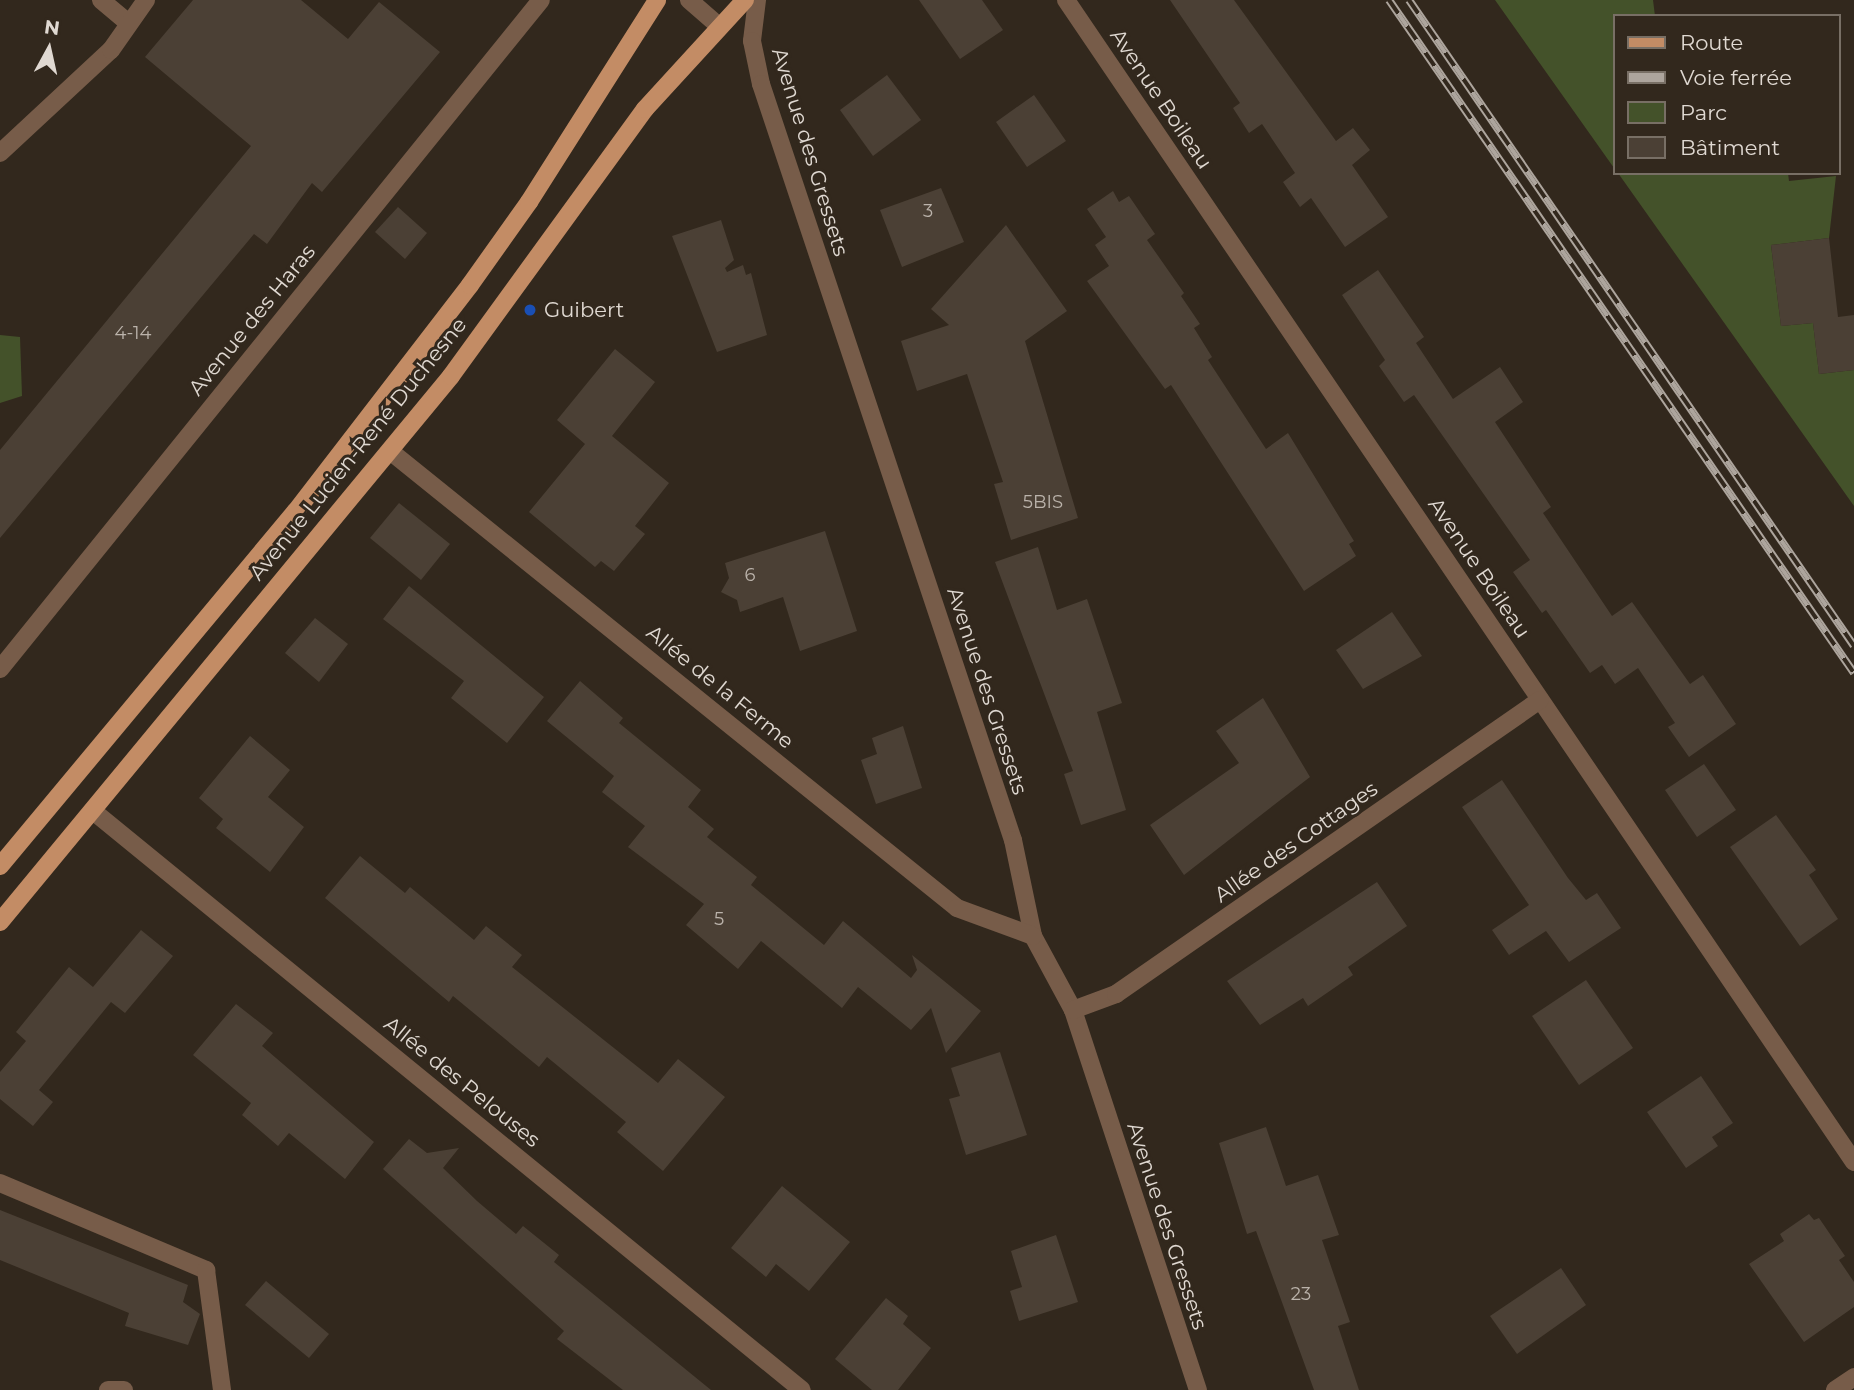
<!DOCTYPE html>
<meta charset="utf-8">
<style>
body{margin:0}
#map{position:relative;width:1854px;height:1390px;overflow:hidden;background:#32281d;font-family:Montserrat,sans-serif}
div>[style]{position:absolute}
[style*='--x']{left:calc(var(--x)*1px);top:calc(var(--y)*1px);width:calc(var(--w)*1px);rotate:calc(var(--a)*1deg)}
.green>*{inset:0;background:#44522a}
.building>*{inset:0;background:#4b4035}
.minor>*{height:18px;margin:-9px;padding:0 9px;transform-origin:9px;border-radius:9px;background:#775c49}
.major>*{height:18px;margin:-9px;padding:0 9px;transform-origin:9px;border-radius:9px;background:#c38c65}
.rail>*{height:8px;margin-top:-4px;transform-origin:0;background:repeating-linear-gradient(90deg,#32281d 0 16px,#ada59d 0 32px);box-sizing:border-box;border-block:2px solid #ada59d}
.dots>*{width:19px;height:19px;translate:-50% -50%;box-sizing:border-box;border:4px solid #32281d;border-radius:50%}
span{translate:-50% -50%;white-space:nowrap;text-align:center;line-height:1.15;-webkit-text-stroke:6px #32281d;paint-order:stroke}
.number-label{font-size:18px;color:#bbb3ab}
.number-label span{-webkit-text-stroke-width:0}
.street-label{font-size:21px;color:#e0d9d2}
.poi-label{font-size:21px;color:#e0d9d2}
.left{translate:0 -50%;text-align:left}
.legend{position:absolute;left:1613px;top:14px;width:228px;height:161px;box-sizing:border-box;background:#32281d;border:2px solid #786f65;margin:0;padding:9px 12px;list-style:none;font-size:21px;color:#e0d9d2}
.legend li{display:flex;align-items:center;gap:14px;height:35px}
.legend b{width:35px;border:2px solid #786f65}
.north{position:absolute;left:14px;top:14px;width:70px;height:70px;-webkit-text-stroke:5px #32281d;paint-order:stroke;rotate:8deg;font-size:19px;font-weight:700;line-height:28px;text-align:center;color:#e0d9d2}
.north::after{content:'';display:block;margin:auto;width:24px;height:32px;background:#e0d9d2;clip-path:polygon(50% 0,100% 100%,50% 72%,0 100%)}
</style>
<div id="map">
<div class="green">
<i style="clip-path:polygon(1495px 0,1653px 0,1655px 16px,1614px 16px,1614px 168px)"></i>
<i style="clip-path:polygon(1618px 173px,1788px 173px,1789px 181px,1836px 176px,1829px 238px,1771px 245px,1781px 326px,1813px 323px,1819px 374px,1854px 370px,1854px 506px)"></i>
<i style="clip-path:polygon(0 335px,20px 337px,22px 396px,0 403px)"></i>
</div>
<div class="building">
<i style="clip-path:polygon(193px 0,301px 0,348px 39px,379px 2px,440px 52px,322px 192px,312px 183px,267px 244px,254px 234px,0 538px,0 450px,251px 146px,145px 57px)"></i>
<i style="clip-path:polygon(919px 0,982px 0,1003px 30px,960px 59px)"></i>
<i style="clip-path:polygon(1170px 0,1234px 0,1336px 141px,1353px 128px,1370px 150px,1352px 165px,1388px 217px,1345px 247px,1311px 198px,1300px 207px,1283px 182px,1295px 173px,1262px 124px,1249px 133px,1233px 108px,1240px 103px)"></i>
<i style="clip-path:polygon(887px 75px,921px 120px,873px 156px,840px 110px)"></i>
<i style="clip-path:polygon(1034px 95px,1066px 141px,1027px 167px,996px 122px)"></i>
<i style="clip-path:polygon(941px 188px,964px 242px,902px 267px,880px 210px)"></i>
<i style="clip-path:polygon(1113px 191px,1119px 202px,1129px 196px,1155px 234px,1147px 240px,1184px 293px,1181px 296px,1200px 324px,1194px 328px,1212px 357px,1208px 360px,1266px 449px,1288px 433px,1354px 541px,1349px 544px,1356px 556px,1304px 591px,1171px 385px,1165px 389px,1087px 281px,1109px 266px,1095px 245px,1106px 237px,1087px 209px)"></i>
<i style="clip-path:polygon(398px 207px,427px 233px,405px 259px,375px 232px)"></i>
<i style="clip-path:polygon(721px 220px,734px 260px,725px 268px,727px 272px,743px 265px,746px 275px,751px 273px,767px 335px,717px 352px,672px 236px)"></i>
<i style="clip-path:polygon(1006px 225px,1067px 311px,1025px 341px,1078px 518px,1011px 540px,994px 484px,1003px 482px,967px 374px,917px 391px,901px 341px,949px 325px,931px 309px)"></i>
<i style="clip-path:polygon(1829px 238px,1838px 317px,1854px 315px,1854px 370px,1819px 374px,1813px 323px,1781px 326px,1771px 245px)"></i>
<i style="clip-path:polygon(1378px 270px,1424px 337px,1416px 343px,1453px 399px,1500px 367px,1523px 402px,1495px 422px,1551px 507px,1543px 513px,1612px 616px,1632px 602px,1690px 684px,1703px 675px,1736px 724px,1689px 757px,1668px 727px,1675px 723px,1638px 668px,1615px 684px,1602px 665px,1590px 673px,1546px 610px,1542px 613px,1513px 572px,1530px 560px,1414px 395px,1404px 402px,1379px 366px,1385px 360px,1342px 295px)"></i>
<i style="clip-path:polygon(615px 349px,655px 382px,612px 436px,669px 483px,635px 526px,645px 534px,614px 571px,601px 561px,595px 567px,529px 512px,585px 444px,557px 420px)"></i>
<i style="clip-path:polygon(399px 503px,450px 544px,421px 580px,370px 538px)"></i>
<i style="clip-path:polygon(825px 531px,857px 631px,800px 651px,783px 597px,740px 612px,737px 600px,721px 592px,729px 578px,725px 563px)"></i>
<i style="clip-path:polygon(1038px 547px,1057px 610px,1087px 599px,1122px 703px,1097px 712px,1126px 810px,1081px 825px,1064px 774px,1073px 771px,995px 562px)"></i>
<i style="clip-path:polygon(409px 586px,544px 697px,507px 743px,451px 698px,464px 681px,383px 619px)"></i>
<i style="clip-path:polygon(1392px 612px,1422px 656px,1363px 689px,1336px 650px)"></i>
<i style="clip-path:polygon(315px 618px,348px 644px,319px 682px,285px 653px)"></i>
<i style="clip-path:polygon(580px 681px,623px 718px,619px 723px,701px 790px,688px 807px,714px 829px,707px 837px,757px 877px,751px 885px,824px 945px,843px 921px,911px 978px,917px 970px,912px 955px,981px 1011px,946px 1053px,931px 1008px,911px 1030px,858px 987px,842px 1008px,761px 941px,738px 969px,686px 925px,704px 904px,628px 847px,645px 826px,602px 792px,614px 776px,547px 721px)"></i>
<i style="clip-path:polygon(1263px 698px,1310px 777px,1184px 875px,1150px 825px,1239px 763px,1216px 731px)"></i>
<i style="clip-path:polygon(903px 726px,922px 788px,876px 804px,861px 760px,877px 754px,872px 738px)"></i>
<i style="clip-path:polygon(250px 736px,290px 770px,268px 797px,304px 827px,270px 872px,216px 828px,223px 819px,199px 798px)"></i>
<i style="clip-path:polygon(1704px 764px,1736px 810px,1697px 837px,1665px 790px)"></i>
<i style="clip-path:polygon(1502px 780px,1568px 878px,1586px 900px,1597px 893px,1621px 928px,1569px 962px,1546px 931px,1509px 955px,1492px 930px,1529px 905px,1462px 807px)"></i>
<i style="clip-path:polygon(1776px 815px,1816px 870px,1809px 875px,1838px 919px,1800px 946px,1730px 847px)"></i>
<i style="clip-path:polygon(360px 856px,405px 893px,410px 887px,474px 940px,486px 926px,522px 955px,512px 967px,658px 1083px,678px 1059px,725px 1097px,663px 1171px,617px 1132px,626px 1122px,547px 1057px,539px 1067px,453px 996px,449px 1002px,325px 898px)"></i>
<i style="clip-path:polygon(1377px 882px,1407px 926px,1348px 967px,1353px 975px,1308px 1006px,1303px 998px,1260px 1025px,1227px 981px)"></i>
<i style="clip-path:polygon(141px 930px,173px 956px,125px 1013px,111px 1002px,39px 1090px,53px 1102px,33px 1126px,0 1099px,0 1072px,26px 1041px,16px 1032px,69px 967px,93px 987px)"></i>
<i style="clip-path:polygon(1586px 980px,1633px 1048px,1579px 1085px,1532px 1016px)"></i>
<i style="clip-path:polygon(236px 1004px,273px 1033px,262px 1046px,374px 1142px,345px 1179px,289px 1133px,278px 1146px,242px 1115px,251px 1103px,193px 1055px)"></i>
<i style="clip-path:polygon(1000px 1052px,1027px 1135px,966px 1155px,949px 1099px,960px 1096px,951px 1068px)"></i>
<i style="clip-path:polygon(1701px 1076px,1733px 1123px,1712px 1137px,1718px 1146px,1686px 1168px,1647px 1112px)"></i>
<i style="clip-path:polygon(1266px 1127px,1286px 1186px,1318px 1175px,1339px 1235px,1322px 1240px,1350px 1322px,1338px 1326px,1359px 1390px,1314px 1390px,1256px 1231px,1247px 1234px,1219px 1143px)"></i>
<i style="clip-path:polygon(409px 1139px,427px 1153px,459px 1148px,443px 1168px,477px 1201px,516px 1234px,523px 1226px,559px 1255px,554px 1262px,711px 1390px,623px 1390px,557px 1339px,564px 1331px,383px 1169px)"></i>
<i style="clip-path:polygon(782px 1186px,850px 1242px,809px 1291px,776px 1264px,766px 1277px,731px 1248px)"></i>
<i style="clip-path:polygon(0 1210px,188px 1285px,183px 1302px,200px 1314px,188px 1345px,125px 1326px,129px 1313px,0 1260px)"></i>
<i style="clip-path:polygon(1809px 1214px,1814px 1220px,1819px 1218px,1845px 1256px,1839px 1260px,1854px 1282px,1854px 1307px,1804px 1342px,1749px 1264px,1784px 1241px,1780px 1234px)"></i>
<i style="clip-path:polygon(1056px 1235px,1078px 1302px,1019px 1321px,1010px 1291px,1022px 1287px,1011px 1251px)"></i>
<i style="clip-path:polygon(1561px 1268px,1586px 1305px,1517px 1354px,1490px 1316px)"></i>
<i style="clip-path:polygon(266px 1281px,329px 1334px,309px 1358px,245px 1305px)"></i>
<i style="clip-path:polygon(886px 1298px,908px 1316px,903px 1324px,931px 1348px,898px 1390px,872px 1390px,835px 1359px)"></i>
</div>
<div class="minor">
<i style="--x:101;--y:0;--w:35;--a:40"></i>
<i style="--x:689;--y:0;--w:40;--a:41"></i>
<i style="--x:757;--y:0;--w:41;--a:97"></i>
<i style="--x:752;--y:41;--w:44;--a:78.2"></i>
<i style="--x:761;--y:84;--w:797;--a:71.57"></i>
<i style="--x:1013;--y:840;--w:98;--a:78.2"></i>
<i style="--x:1033;--y:936;--w:84;--a:61.6"></i>
<i style="--x:1073;--y:1010;--w:400;--a:71.8"></i>
<i style="--x:1066;--y:0;--w:1404;--a:55.86"></i>
<i style="--x:0;--y:153;--w:151;--a:-42.9"></i>
<i style="--x:111;--y:50;--w:61;--a:-55"></i>
<i style="--x:390;--y:451;--w:728;--a:38.87"></i>
<i style="--x:957;--y:908;--w:81;--a:20.2"></i>
<i style="--x:0;--y:669;--w:860;--a:-51.04"></i>
<i style="--x:93;--y:811;--w:915;--a:39.24"></i>
<i style="--x:1073;--y:1010;--w:46;--a:-20.4"></i>
<i style="--x:1116;--y:994;--w:516;--a:-34.74"></i>
<i style="--x:0;--y:1183;--w:224;--a:22.9"></i>
<i style="--x:206;--y:1270;--w:121;--a:82.4"></i>
<i style="--x:108;--y:1390;--w:16;--a:0"></i>
<i style="--x:1835;--y:1390;--w:23;--a:-34"></i>
</div>
<div class="major">
<i style="--x:0;--y:866;--w:462;--a:-50.2"></i>
<i style="--x:296;--y:511;--w:285;--a:-52.4"></i>
<i style="--x:470;--y:285;--w:102;--a:-54.6"></i>
<i style="--x:529;--y:202;--w:239;--a:-57.6"></i>
<i style="--x:0;--y:922;--w:708;--a:-50.44"></i>
<i style="--x:451;--y:376;--w:330;--a:-54"></i>
<i style="--x:645;--y:109;--w:148;--a:-47.5"></i>
</div>
<div class="rail">
<i style="--x:1389;--y:0;--w:818;--a:55.36"></i>
<i style="--x:1409;--y:0;--w:784;--a:55.44"></i>
</div>
<div class="dots">
<i style="left:530px;top:310px;background:#1a4fb4"></i>
</div>
<div class="number-label">
<span style="left:928px;top:211px">3</span>
<span style="left:133px;top:333px">4-14</span>
<span style="left:1043px;top:502px">5BIS</span>
<span style="left:750px;top:575px">6</span>
<span style="left:719px;top:919px">5</span>
<span style="left:1301px;top:1294px">23</span>
</div>
<div class="street-label">
<span style="left:1161px;top:99px;rotate:56deg">Avenue Boileau</span>
<span style="left:810px;top:152px;rotate:73deg">Avenue des Gressets</span>
<span style="left:252px;top:320px;rotate:-51deg">Avenue des Haras</span>
<span style="left:358px;top:449px;rotate:-51deg">Avenue Lucien-René Duchesne</span>
<span style="left:1479px;top:568px;rotate:56deg">Avenue Boileau</span>
<span style="left:720px;top:687px;rotate:39deg">Allée de la Ferme</span>
<span style="left:987px;top:691px;rotate:72deg">Avenue des Gressets</span>
<span style="left:1296px;top:842px;rotate:-35deg">Allée des Cottages</span>
<span style="left:462px;top:1082px;rotate:39deg">Allée des Pelouses</span>
<span style="left:1167px;top:1226px;rotate:72deg">Avenue des Gressets</span>
</div>
<div class="poi-label">
<span class="left" style="left:544px;top:310px">Guibert</span>
</div>
<ul class="legend">
<li><b style="height:9px;background:#c38c65"></b>Route</li>
<li><b style="height:9px;background:#ada59d"></b>Voie ferrée</li>
<li><b style="height:19px;background:#44522a"></b>Parc</li>
<li><b style="height:19px;background:#4b4035"></b>Bâtiment</li>
</ul>
<div class="north">N</div>
</div>
